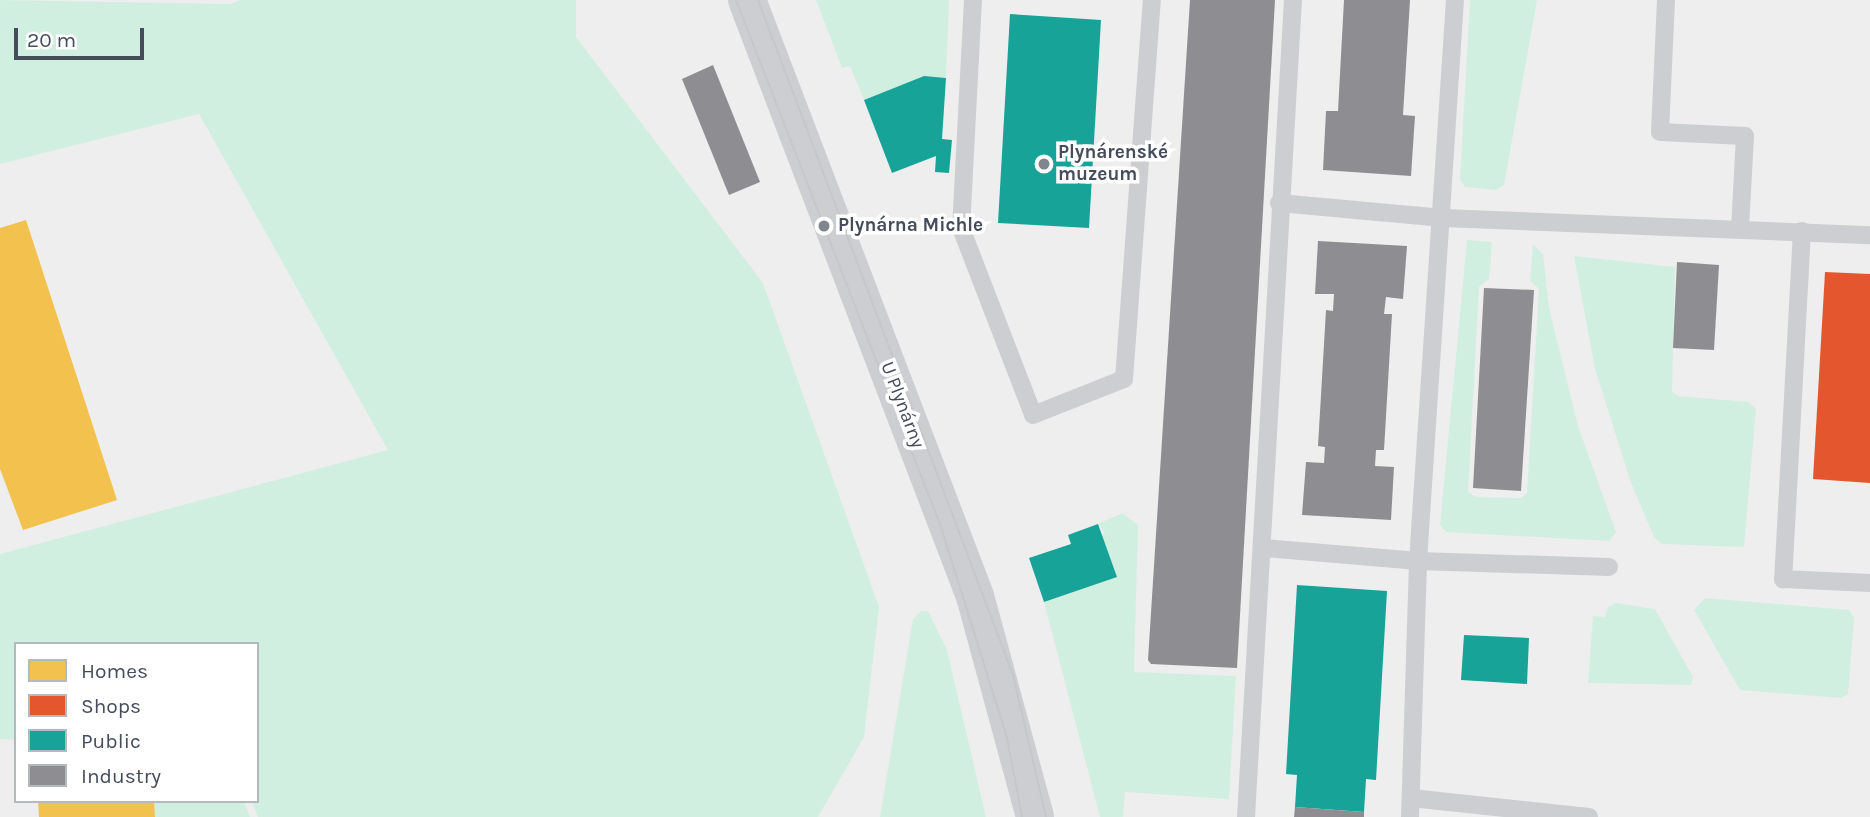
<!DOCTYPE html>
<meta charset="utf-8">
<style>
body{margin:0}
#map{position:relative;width:1870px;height:817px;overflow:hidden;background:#efeeee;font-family:Karla,sans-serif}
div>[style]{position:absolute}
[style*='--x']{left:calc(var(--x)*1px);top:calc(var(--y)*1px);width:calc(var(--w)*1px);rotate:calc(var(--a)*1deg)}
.green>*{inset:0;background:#d1efe1}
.homes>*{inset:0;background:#f2c14e}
.shops>*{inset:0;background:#e4572e}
.public>*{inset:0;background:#17a398}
.industry>*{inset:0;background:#8d8d92}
.service>*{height:18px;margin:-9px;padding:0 9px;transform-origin:9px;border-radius:9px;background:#ccced1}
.tertiary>*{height:38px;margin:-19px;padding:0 19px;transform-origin:19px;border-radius:19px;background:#ccced1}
.tram>*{height:2px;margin:-1px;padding:0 1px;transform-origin:1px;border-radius:1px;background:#c5c7c9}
.dots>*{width:19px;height:19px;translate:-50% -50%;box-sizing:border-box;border:4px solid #fff;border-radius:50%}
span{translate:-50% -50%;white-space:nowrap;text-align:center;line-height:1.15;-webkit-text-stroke:7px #fff;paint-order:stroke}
.poi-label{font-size:19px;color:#454d5b;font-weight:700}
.left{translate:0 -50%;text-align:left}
.street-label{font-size:19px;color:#454d5b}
.legend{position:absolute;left:14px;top:642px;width:245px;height:161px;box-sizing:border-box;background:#fff;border:2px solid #b5b8bd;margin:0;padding:9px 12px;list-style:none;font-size:21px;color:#454d5b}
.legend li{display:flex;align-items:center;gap:14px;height:35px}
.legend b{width:35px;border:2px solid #b5b8bd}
.scale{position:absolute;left:14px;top:28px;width:130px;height:32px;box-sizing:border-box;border:4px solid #454d5b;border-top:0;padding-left:9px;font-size:21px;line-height:24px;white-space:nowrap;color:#454d5b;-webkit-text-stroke:5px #fff;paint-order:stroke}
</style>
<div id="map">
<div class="green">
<i style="clip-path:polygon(0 0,230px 4px,240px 0,576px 0,576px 37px,763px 283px,879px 607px,864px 737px,818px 817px,258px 817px,252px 801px,257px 801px,257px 644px,16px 644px,16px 740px,0 739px,0 554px,388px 450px,199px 114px,0 164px)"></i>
<i style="clip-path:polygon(816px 0,949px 0,946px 78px,924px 76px,864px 100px,850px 66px,842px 68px)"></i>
<i style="clip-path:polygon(1470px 0,1537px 0,1504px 185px,1496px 190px,1465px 187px,1460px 180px)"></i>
<i style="clip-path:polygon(1467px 240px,1492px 242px,1489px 279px,1479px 287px,1468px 492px,1476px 497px,1521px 498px,1527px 493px,1539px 289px,1530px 281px,1533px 245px,1543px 254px,1549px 308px,1578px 426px,1616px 532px,1609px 541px,1446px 532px,1440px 525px)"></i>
<i style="clip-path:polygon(1574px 256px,1675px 267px,1672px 392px,1678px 396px,1749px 402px,1756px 409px,1744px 547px,1662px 544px,1654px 537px,1631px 483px,1595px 369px)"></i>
<i style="clip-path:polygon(1122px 513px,1138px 525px,1134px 672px,1236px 676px,1229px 799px,1125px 792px,1123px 817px,1100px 817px,1044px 602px,1116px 577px,1101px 535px,1105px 533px,1098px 524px)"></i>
<i style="clip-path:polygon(1705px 598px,1849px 610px,1854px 618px,1848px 694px,1841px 698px,1740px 690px,1694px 610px)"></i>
<i style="clip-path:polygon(1616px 603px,1655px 609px,1693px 677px,1691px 685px,1588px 683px,1593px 616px,1605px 617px,1608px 607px)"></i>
<i style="clip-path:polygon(921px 611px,928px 611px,947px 650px,986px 817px,880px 817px,913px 619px)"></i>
<i style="clip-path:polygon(152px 801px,244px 801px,250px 817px,153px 817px)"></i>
</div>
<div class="homes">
<i style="clip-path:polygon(26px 220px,117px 500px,23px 530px,0 469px,0 228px)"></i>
<i style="clip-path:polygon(38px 801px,154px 801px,155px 817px,39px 817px)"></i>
</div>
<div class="shops">
<i style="clip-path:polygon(1825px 272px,1870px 274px,1870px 483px,1813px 479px)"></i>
</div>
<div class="public">
<i style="clip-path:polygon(1010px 14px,1101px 20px,1089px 228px,998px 223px)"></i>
<i style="clip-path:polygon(924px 76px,946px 78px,942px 139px,952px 140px,949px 173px,935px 172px,936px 156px,892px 173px,864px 100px)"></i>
<i style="clip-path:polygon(1098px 524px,1117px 577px,1044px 602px,1029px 558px,1071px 544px,1068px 535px)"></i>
<i style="clip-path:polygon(1297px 585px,1387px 591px,1376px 780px,1366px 779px,1364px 812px,1295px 807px,1297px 775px,1286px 774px)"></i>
<i style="clip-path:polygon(1464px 635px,1529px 638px,1527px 684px,1461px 680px)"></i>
</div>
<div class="industry">
<i style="clip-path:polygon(1190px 0,1275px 0,1237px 668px,1151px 664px,1148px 660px)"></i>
<i style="clip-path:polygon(1344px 0,1410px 0,1403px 115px,1415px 116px,1411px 176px,1323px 170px,1326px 111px,1338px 111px)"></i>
<i style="clip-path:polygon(713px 65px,760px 182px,729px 195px,682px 79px)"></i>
<i style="clip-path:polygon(1318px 241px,1407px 246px,1403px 299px,1386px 297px,1384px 314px,1392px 314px,1384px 450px,1376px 450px,1375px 466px,1394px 467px,1391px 520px,1302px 515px,1306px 462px,1324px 463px,1325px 447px,1318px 446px,1326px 310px,1333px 311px,1334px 294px,1315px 294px)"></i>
<i style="clip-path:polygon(1677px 262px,1719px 265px,1714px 350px,1673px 348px)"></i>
<i style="clip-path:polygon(1484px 288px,1534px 290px,1521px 491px,1473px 488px)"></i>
<i style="clip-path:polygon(1295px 807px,1364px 812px,1364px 817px,1294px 817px)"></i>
</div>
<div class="service">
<i style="--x:973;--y:0;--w:228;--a:93"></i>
<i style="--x:961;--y:228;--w:200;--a:68.9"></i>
<i style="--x:1033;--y:415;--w:98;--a:-21.6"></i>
<i style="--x:1124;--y:379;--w:380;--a:-85.8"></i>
<i style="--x:1666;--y:0;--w:132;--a:92.6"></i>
<i style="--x:1660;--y:132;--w:85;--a:2.7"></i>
<i style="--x:1745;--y:136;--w:93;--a:93.1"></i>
<i style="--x:1279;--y:203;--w:165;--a:5.2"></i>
<i style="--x:1443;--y:218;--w:427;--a:2.3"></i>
<i style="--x:1802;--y:231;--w:349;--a:93.1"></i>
<i style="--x:1783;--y:579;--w:87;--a:2.6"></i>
<i style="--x:1264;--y:548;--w:155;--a:4.8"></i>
<i style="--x:1418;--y:561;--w:191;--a:1.8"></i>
<i style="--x:1411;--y:798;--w:179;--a:6.1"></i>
<i style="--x:1246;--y:817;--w:818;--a:-86.71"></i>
<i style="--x:1410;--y:817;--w:256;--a:-88.2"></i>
<i style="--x:1418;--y:561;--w:562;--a:-86.23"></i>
</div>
<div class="tertiary">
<i style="--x:747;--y:0;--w:638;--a:69.07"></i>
<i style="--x:975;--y:596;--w:229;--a:74.8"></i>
</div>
<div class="tram">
<i style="--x:736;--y:0;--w:565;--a:68.74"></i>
<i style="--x:941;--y:527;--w:221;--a:72.6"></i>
<i style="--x:1007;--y:738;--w:80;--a:79.2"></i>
<i style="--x:758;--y:0;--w:722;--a:69.3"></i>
<i style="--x:1013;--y:675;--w:146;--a:76.9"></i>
</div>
<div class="dots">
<i style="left:1044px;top:164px;background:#80858e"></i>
<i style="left:824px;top:226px;background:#80858e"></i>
</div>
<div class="poi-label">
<span class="left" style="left:1058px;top:164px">Plynárenské<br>muzeum</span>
<span class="left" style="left:838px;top:226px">Plynárna Michle</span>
</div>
<div class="street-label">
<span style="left:902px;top:405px;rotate:69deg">U Plynárny</span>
</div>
<ul class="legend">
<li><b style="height:19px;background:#f2c14e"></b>Homes</li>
<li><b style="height:19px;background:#e4572e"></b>Shops</li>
<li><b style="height:19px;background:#17a398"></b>Public</li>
<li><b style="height:19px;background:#8d8d92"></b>Industry</li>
</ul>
<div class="scale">20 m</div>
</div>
